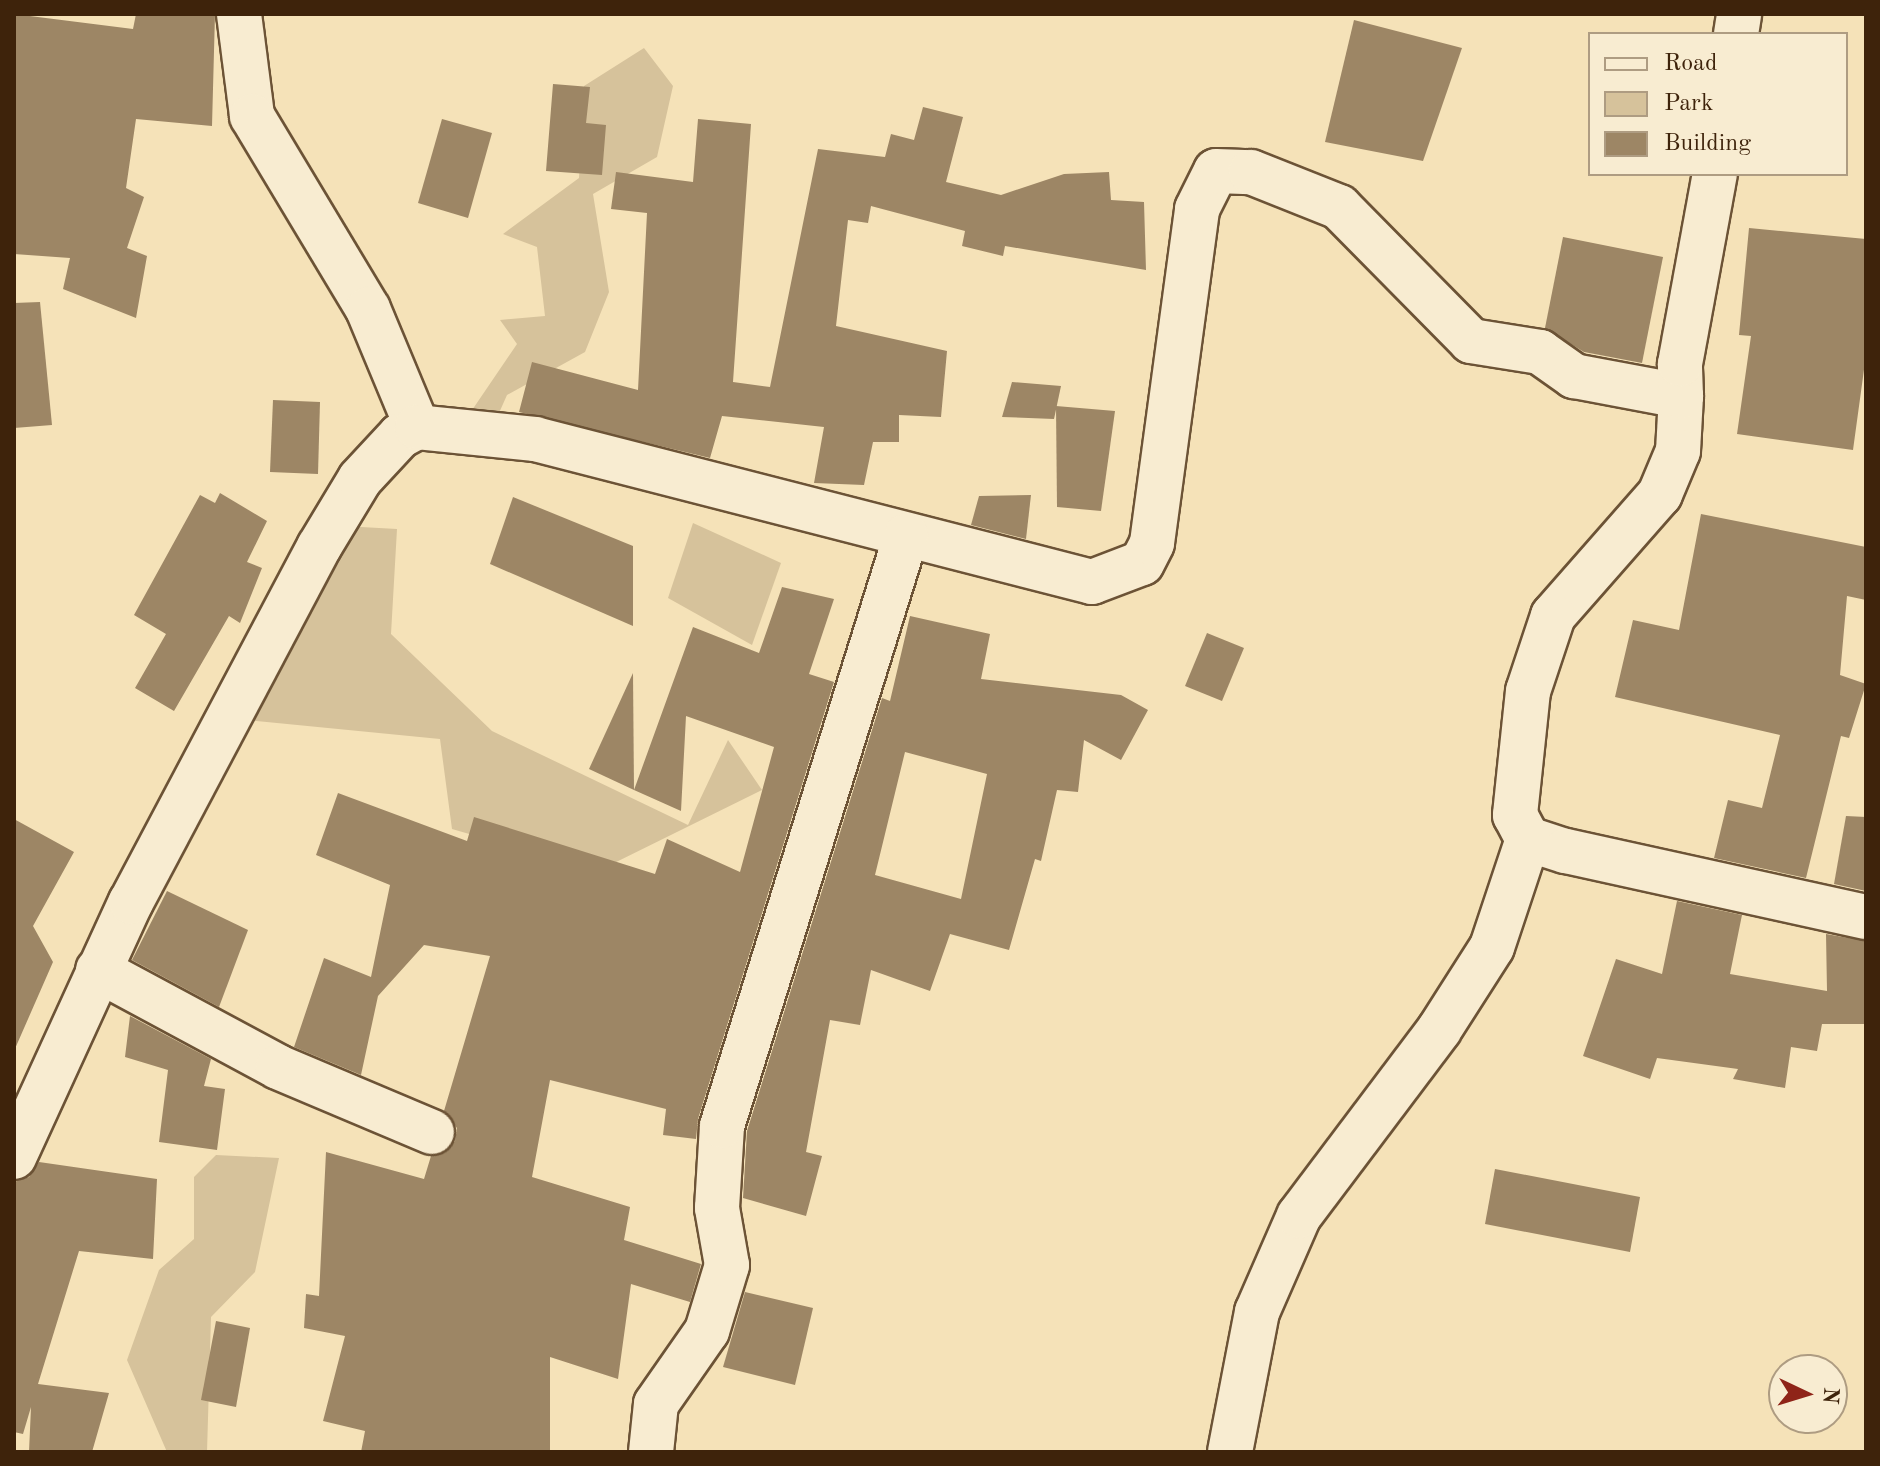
<!DOCTYPE html>
<style>
body{margin:0}
#map{position:relative;width:1880px;height:1466px;overflow:hidden;background:#f5e2b8;font-family:"Old Standard TT",serif}
div>[style]{position:absolute}
[style*='--x']{left:calc(var(--x)*1px);top:calc(var(--y)*1px);width:calc(var(--w)*1px);rotate:calc(var(--a)*1deg)}
.green>*{inset:0;background:#d6c29b}
.building>*{inset:0;background:#9d8665}
.roads{filter:drop-shadow(2px 0 #6c5336) drop-shadow(-2px 0 #6c5336) drop-shadow(0 2px #6c5336) drop-shadow(0 -2px #6c5336)}
.street>*{height:44px;margin:-22px;padding:0 22px;transform-origin:22px;border-radius:22px;background:#f8ecd1}
span{translate:-50% -50%;white-space:nowrap;text-align:center;line-height:1.15;-webkit-text-stroke:8px #f8ecd1;paint-order:stroke}
.frame{position:absolute;inset:0;border:16px solid #3e230b;pointer-events:none}
.legend{position:absolute;left:1588px;top:32px;width:260px;height:144px;box-sizing:border-box;background:#f8ecd1;border:2px solid #ae9c82;margin:0;padding:10px 14px;list-style:none;font-size:24px;color:#3e230b}
.legend li{display:flex;align-items:center;gap:16px;height:40px}
.legend b{width:40px;border:2px solid #ae9c82}
.north{position:absolute;left:1768px;top:1354px;width:80px;height:80px;box-sizing:border-box;background:#f8ecd1;border:2px solid #ae9c82;border-radius:50%;rotate:94deg;font-size:22px;font-weight:700;line-height:32px;text-align:center;color:#3e230b}
.north::after{content:'';display:block;margin:auto;width:28px;height:36px;background:#8f2418;clip-path:polygon(50% 0,100% 100%,50% 72%,0 100%)}
</style>
<div id="map">
<div class="green">
<i style="clip-path:polygon(644px 48px,673px 86px,657px 157px,593px 194px,609px 292px,585px 352px,507px 395px,495px 422px,466px 419px,517px 344px,500px 320px,545px 316px,537px 247px,503px 234px,579px 178px,584px 86px)"></i>
<i style="clip-path:polygon(693px 523px,781px 563px,752px 645px,668px 598px)"></i>
<i style="clip-path:polygon(343px 526px,397px 529px,391px 634px,492px 731px,688px 825px,728px 740px,762px 790px,598px 871px,452px 829px,440px 739px,247px 720px)"></i>
<i style="clip-path:polygon(216px 1155px,279px 1158px,255px 1272px,211px 1317px,207px 1452px,167px 1452px,127px 1360px,159px 1270px,194px 1239px,194px 1177px)"></i>
</div>
<div class="building">
<i style="clip-path:polygon(14px 14px,133px 29px,136px 14px,215px 14px,212px 126px,136px 119px,126px 188px,144px 197px,127px 248px,147px 256px,136px 318px,63px 289px,70px 258px,14px 254px)"></i>
<i style="clip-path:polygon(1354px 20px,1462px 48px,1423px 161px,1325px 142px)"></i>
<i style="clip-path:polygon(553px 84px,590px 87px,586px 123px,606px 125px,602px 175px,546px 171px)"></i>
<i style="clip-path:polygon(923px 107px,963px 117px,946px 182px,1001px 195px,1064px 174px,1109px 172px,1111px 200px,1144px 202px,1146px 270px,1005px 246px,1003px 256px,962px 246px,965px 231px,871px 206px,868px 223px,848px 220px,836px 326px,947px 351px,941px 417px,899px 415px,899px 442px,873px 442px,864px 485px,814px 483px,824px 427px,722px 416px,710px 458px,519px 412px,532px 362px,638px 390px,647px 213px,611px 209px,616px 172px,693px 182px,698px 119px,751px 124px,733px 382px,770px 387px,818px 149px,885px 157px,891px 134px,914px 140px)"></i>
<i style="clip-path:polygon(442px 119px,492px 133px,468px 218px,418px 203px)"></i>
<i style="clip-path:polygon(1749px 228px,1866px 239px,1866px 355px,1853px 450px,1737px 434px,1751px 336px,1739px 335px)"></i>
<i style="clip-path:polygon(1563px 237px,1663px 257px,1642px 363px,1584px 352px,1545px 328px)"></i>
<i style="clip-path:polygon(40px 302px,52px 425px,14px 428px,14px 303px)"></i>
<i style="clip-path:polygon(1012px 382px,1061px 386px,1054px 419px,1002px 417px)"></i>
<i style="clip-path:polygon(273px 400px,320px 402px,318px 474px,270px 472px)"></i>
<i style="clip-path:polygon(1056px 406px,1115px 411px,1101px 511px,1057px 507px)"></i>
<i style="clip-path:polygon(220px 493px,267px 521px,247px 562px,262px 568px,240px 623px,229px 616px,174px 711px,135px 688px,166px 634px,134px 615px,200px 495px,215px 503px)"></i>
<i style="clip-path:polygon(1031px 495px,1026px 539px,971px 525px,979px 496px)"></i>
<i style="clip-path:polygon(513px 497px,633px 546px,633px 626px,490px 564px)"></i>
<i style="clip-path:polygon(1701px 514px,1866px 547px,1866px 600px,1847px 596px,1840px 675px,1866px 684px,1849px 738px,1841px 736px,1806px 878px,1714px 858px,1728px 800px,1762px 808px,1780px 735px,1615px 697px,1633px 620px,1679px 630px)"></i>
<i style="clip-path:polygon(782px 587px,834px 599px,809px 674px,834px 682px,698px 1119px,696px 1139px,663px 1135px,666px 1109px,550px 1080px,532px 1177px,630px 1207px,624px 1240px,701px 1264px,690px 1302px,631px 1284px,618px 1379px,550px 1357px,550px 1452px,361px 1452px,365px 1431px,323px 1421px,345px 1336px,304px 1328px,306px 1294px,319px 1296px,326px 1152px,424px 1179px,431px 1156px,446px 1152px,455px 1141px,457px 1128px,444px 1111px,490px 956px,424px 945px,378px 996px,361px 1075px,294px 1047px,324px 958px,371px 977px,390px 885px,316px 855px,338px 793px,467px 841px,474px 817px,655px 874px,667px 839px,740px 872px,774px 747px,686px 716px,681px 811px,634px 790px,693px 627px,759px 653px)"></i>
<i style="clip-path:polygon(evenodd,910px 616px,990px 634px,981px 679px,1121px 695px,1148px 710px,1121px 760px,1084px 740px,1078px 792px,1057px 790px,1041px 861px,1035px 859px,1009px 950px,950px 934px,930px 991px,871px 970px,860px 1025px,830px 1020px,806px 1152px,822px 1156px,806px 1216px,743px 1198px,747px 1131px,882px 698px,890px 701px,910px 616px,905px 752px,987px 774px,961px 899px,875px 875px,905px 752px)"></i>
<i style="clip-path:polygon(1207px 633px,1244px 648px,1222px 701px,1185px 686px)"></i>
<i style="clip-path:polygon(633px 673px,634px 790px,589px 769px)"></i>
<i style="clip-path:polygon(1846px 816px,1866px 817px,1866px 891px,1834px 884px)"></i>
<i style="clip-path:polygon(14px 819px,74px 852px,33px 926px,53px 962px,14px 1051px)"></i>
<i style="clip-path:polygon(167px 891px,248px 930px,219px 1007px,132px 960px)"></i>
<i style="clip-path:polygon(1677px 901px,1742px 915px,1730px 974px,1827px 991px,1826px 934px,1866px 941px,1866px 1024px,1822px 1024px,1817px 1051px,1791px 1047px,1785px 1088px,1733px 1079px,1738px 1069px,1657px 1058px,1650px 1079px,1583px 1056px,1616px 959px,1662px 974px)"></i>
<i style="clip-path:polygon(130px 1016px,211px 1059px,204px 1086px,225px 1089px,217px 1150px,159px 1142px,168px 1070px,125px 1057px)"></i>
<i style="clip-path:polygon(39px 1162px,157px 1179px,153px 1259px,79px 1251px,38px 1384px,109px 1393px,92px 1452px,29px 1452px,31px 1407px,23px 1434px,14px 1432px,14px 1182px,29px 1177px)"></i>
<i style="clip-path:polygon(1495px 1169px,1640px 1197px,1630px 1252px,1485px 1224px)"></i>
<i style="clip-path:polygon(745px 1292px,813px 1308px,795px 1385px,723px 1367px)"></i>
<i style="clip-path:polygon(216px 1321px,250px 1328px,236px 1407px,201px 1400px)"></i>
</div>
<div class="roads">
<div class="street">
<i style="--x:239;--y:14;--w:103;--a:82.7"></i>
<i style="--x:252;--y:116;--w:225;--a:59"></i>
<i style="--x:368;--y:309;--w:128;--a:67.4"></i>
<i style="--x:1736;--y:34;--w:20;--a:-81"></i>
<i style="--x:1681;--y:396;--w:55;--a:93.1"></i>
<i style="--x:1678;--y:451;--w:47;--a:112.7"></i>
<i style="--x:1660;--y:494;--w:162;--a:131.3"></i>
<i style="--x:1553;--y:616;--w:79;--a:108.4"></i>
<i style="--x:1528;--y:691;--w:125;--a:96"></i>
<i style="--x:1515;--y:815;--w:27;--a:62"></i>
<i style="--x:1528;--y:839;--w:40;--a:18"></i>
<i style="--x:1566;--y:851;--w:307;--a:12.4"></i>
<i style="--x:98;--y:970;--w:204;--a:28.3"></i>
<i style="--x:278;--y:1067;--w:167;--a:22.9"></i>
<i style="--x:14;--y:1157;--w:281;--a:-65.4"></i>
<i style="--x:131;--y:902;--w:402;--a:-62.1"></i>
<i style="--x:319;--y:547;--w:79;--a:-58.9"></i>
<i style="--x:360;--y:479;--w:59;--a:-47.1"></i>
<i style="--x:400;--y:436;--w:19;--a:-28"></i>
<i style="--x:417;--y:427;--w:119;--a:5.8"></i>
<i style="--x:535;--y:439;--w:575;--a:14.4"></i>
<i style="--x:1092;--y:582;--w:53;--a:-20.8"></i>
<i style="--x:1142;--y:563;--w:22;--a:-63"></i>
<i style="--x:1152;--y:543;--w:337;--a:-82.3"></i>
<i style="--x:1197;--y:209;--w:42;--a:-63.4"></i>
<i style="--x:1216;--y:171;--w:35;--a:2"></i>
<i style="--x:1251;--y:172;--w:95;--a:21.7"></i>
<i style="--x:1339;--y:207;--w:188;--a:45.4"></i>
<i style="--x:1471;--y:341;--w:70;--a:9.1"></i>
<i style="--x:1540;--y:352;--w:42;--a:35.2"></i>
<i style="--x:1574;--y:376;--w:109;--a:10.6"></i>
<i style="--x:1681;--y:396;--w:32;--a:-92"></i>
<i style="--x:1680;--y:364;--w:193;--a:-79.6"></i>
<i style="--x:651;--y:1452;--w:48;--a:-84.1"></i>
<i style="--x:656;--y:1404;--w:89;--a:-55.1"></i>
<i style="--x:707;--y:1331;--w:69;--a:-73.1"></i>
<i style="--x:727;--y:1265;--w:58;--a:-100"></i>
<i style="--x:717;--y:1208;--w:82;--a:-86.5"></i>
<i style="--x:722;--y:1126;--w:618;--a:-72.68"></i>
<i style="--x:1230;--y:1452;--w:143;--a:-79.1"></i>
<i style="--x:1257;--y:1312;--w:105;--a:-66.4"></i>
<i style="--x:1299;--y:1216;--w:233;--a:-53"></i>
<i style="--x:1439;--y:1030;--w:98;--a:-57.4"></i>
<i style="--x:1492;--y:947;--w:114;--a:-71.6"></i>
</div>
</div>
<div class="frame"></div>
<ul class="legend">
<li><b style="height:10px;background:#f8ecd1"></b>Road</li>
<li><b style="height:22px;background:#d6c29b"></b>Park</li>
<li><b style="height:22px;background:#9d8665"></b>Building</li>
</ul>
<div class="north">N</div>
</div>
